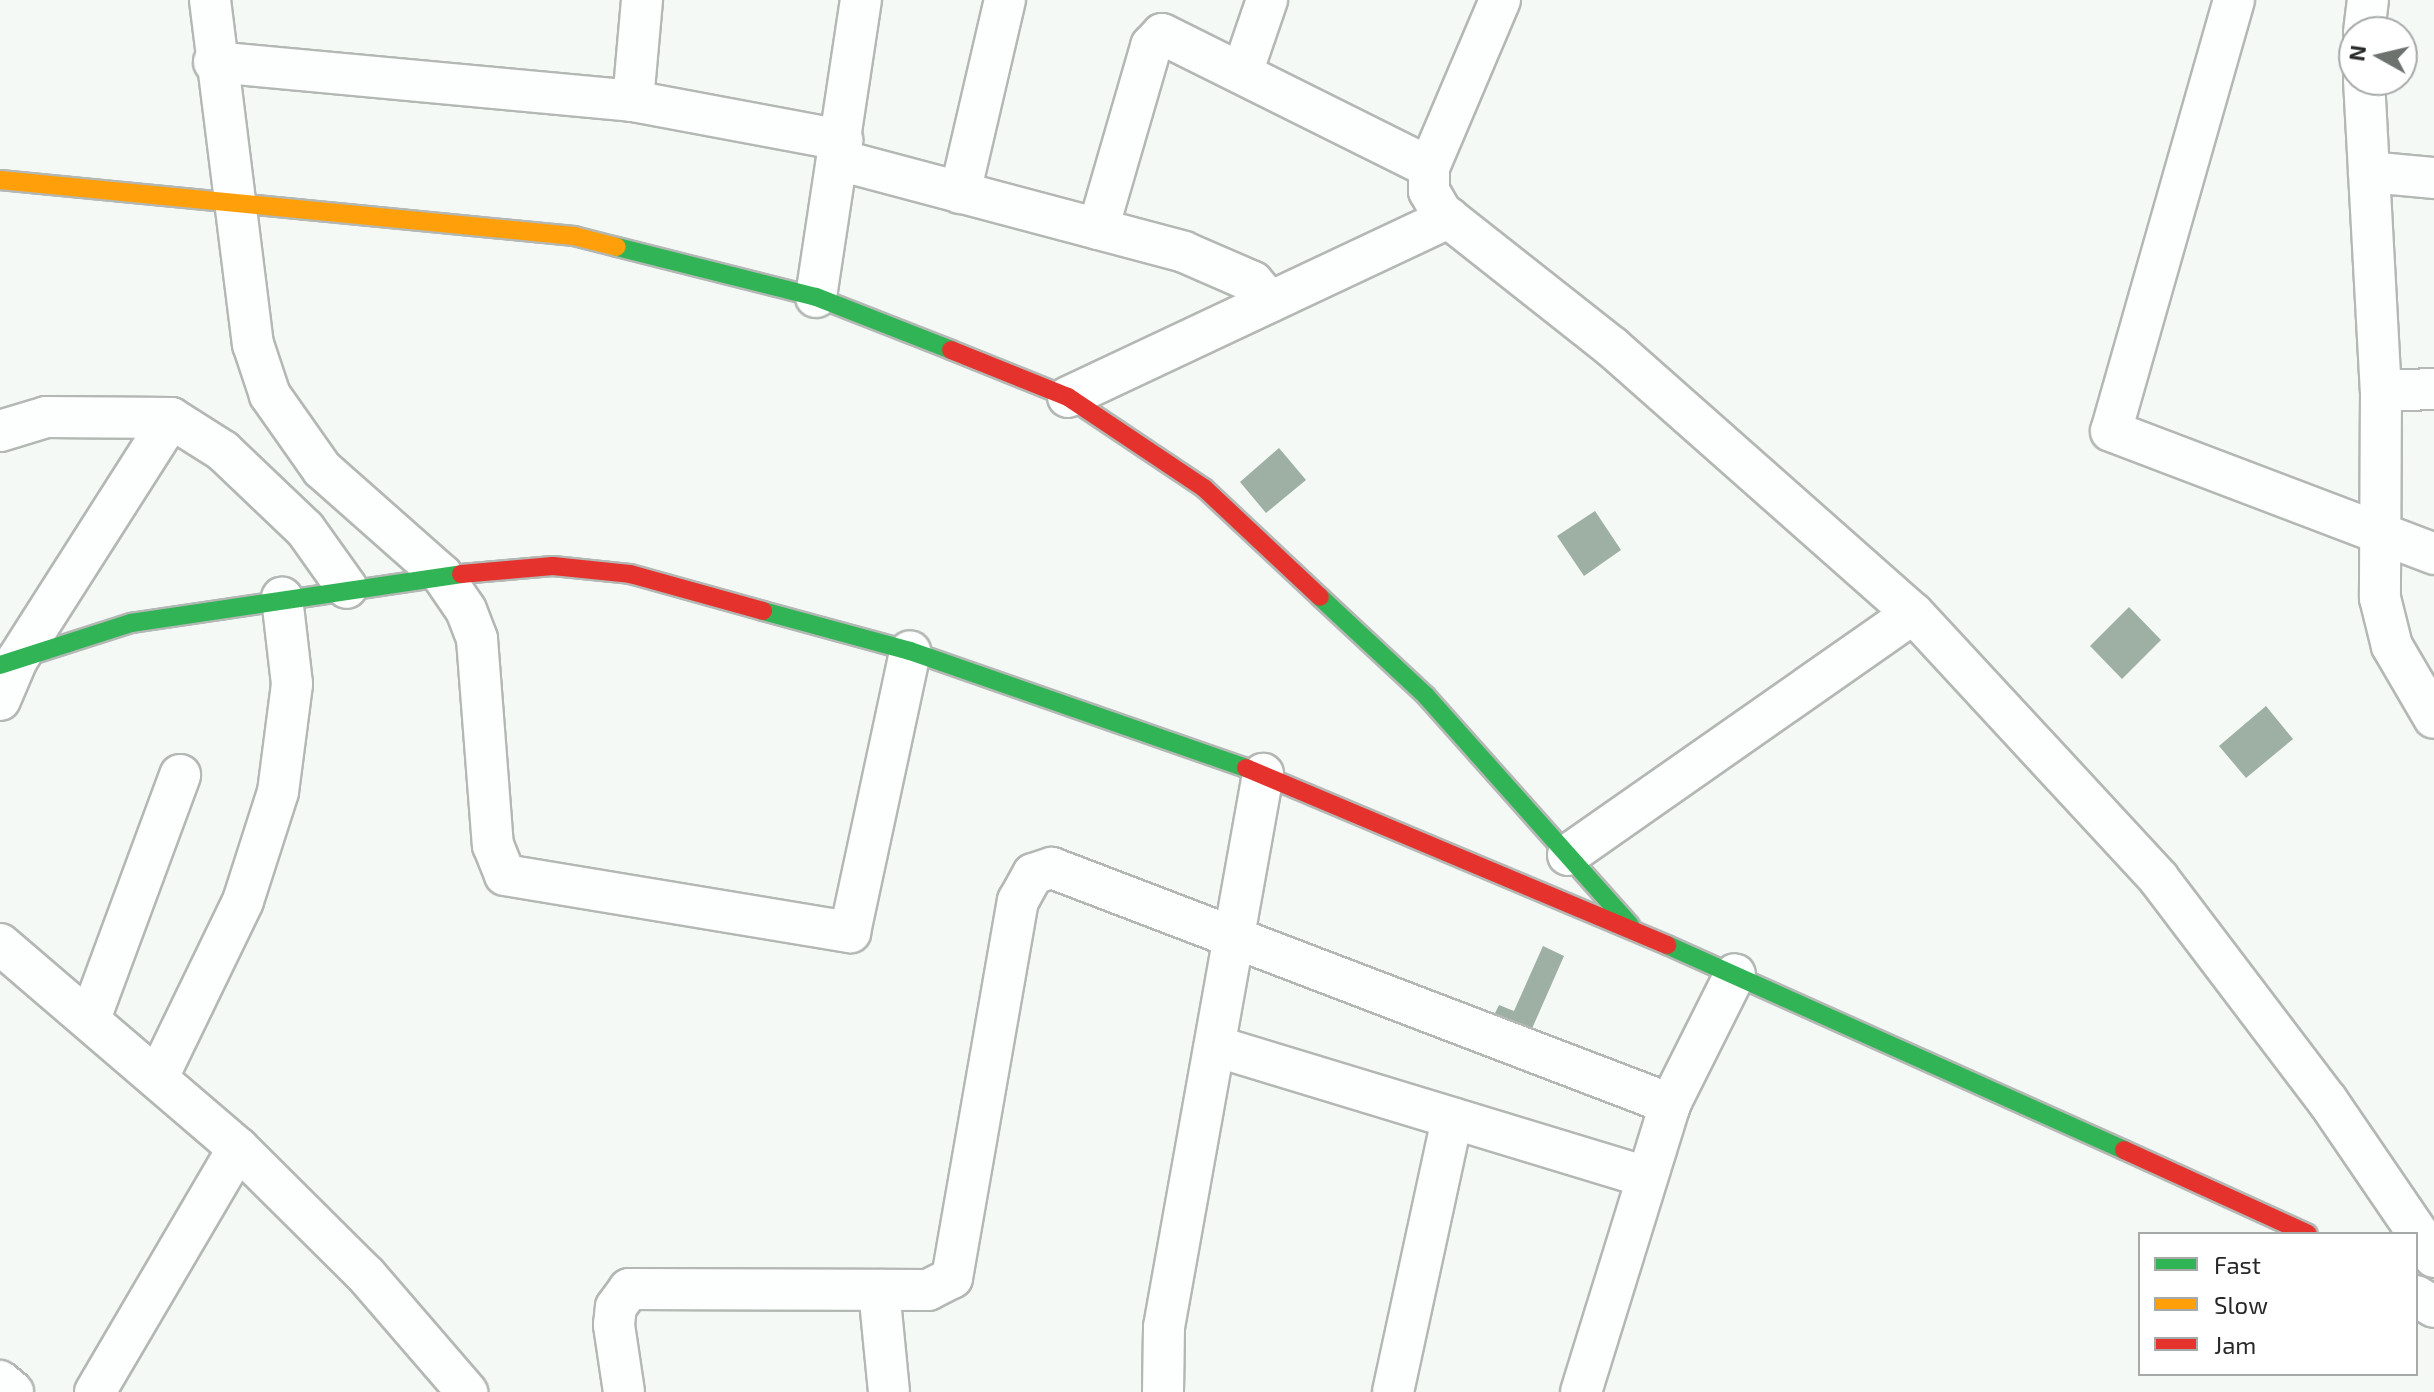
<!DOCTYPE html>
<style>
body{margin:0}
#map{position:relative;width:2434px;height:1392px;overflow:hidden;background:#f4f9f5;font-family:"Exo 2",sans-serif}
div>[style]{position:absolute}
[style*='--x']{left:calc(var(--x)*1px);top:calc(var(--y)*1px);width:calc(var(--w)*1px);rotate:calc(var(--a)*1deg)}
.building>*{inset:0;background:#9db0a3}
.roads{filter:drop-shadow(2px 0 #b4b8b5) drop-shadow(-2px 0 #b4b8b5) drop-shadow(0 2px #b4b8b5) drop-shadow(0 -2px #b4b8b5)}
.street>*{height:40px;margin:-20px;padding:0 20px;transform-origin:20px;border-radius:20px;background:#fdfefe}
.fast>*{height:18px;margin:-9px;padding:0 9px;transform-origin:9px;border-radius:9px;background:#30b455}
.slow>*{height:18px;margin:-9px;padding:0 9px;transform-origin:9px;border-radius:9px;background:#ff9f0a}
.jam>*{height:18px;margin:-9px;padding:0 9px;transform-origin:9px;border-radius:9px;background:#e5322d}
span{translate:-50% -50%;white-space:nowrap;text-align:center;line-height:1.15;-webkit-text-stroke:6px #fff;paint-order:stroke}
.legend{position:absolute;left:2138px;top:1232px;width:280px;height:144px;box-sizing:border-box;background:#fff;border:2px solid #a8a9a9;margin:0;padding:10px 14px;list-style:none;font-size:24px;color:#262927}
.legend li{display:flex;align-items:center;gap:16px;height:40px}
.legend b{width:40px;border:2px solid #a8a9a9}
.north{position:absolute;left:2338px;top:16px;width:80px;height:80px;box-sizing:border-box;background:#fff;border:2px solid #a8a9a9;border-radius:50%;rotate:278deg;font-size:22px;font-weight:700;line-height:32px;text-align:center;color:#262927}
.north::after{content:'';display:block;margin:auto;width:28px;height:36px;background:#6e726f;clip-path:polygon(50% 0,100% 100%,50% 72%,0 100%)}
</style>
<div id="map">
<div class="building">
<i style="clip-path:polygon(1279px 448px,1306px 480px,1266px 513px,1240px 482px)"></i>
<i style="clip-path:polygon(1595px 511px,1621px 550px,1584px 576px,1557px 536px)"></i>
<i style="clip-path:polygon(2129px 607px,2161px 640px,2122px 679px,2090px 646px)"></i>
<i style="clip-path:polygon(2266px 706px,2293px 739px,2246px 778px,2219px 746px)"></i>
<i style="clip-path:polygon(1543px 946px,1564px 956px,1527px 1040px,1490px 1023px,1499px 1005px,1514px 1011px)"></i>
</div>
<div class="roads">
<div class="street">
<i style="--x:210;--y:0;--w:347;--a:82.9"></i>
<i style="--x:253;--y:344;--w:54;--a:71.6"></i>
<i style="--x:270;--y:395;--w:90;--a:54.9"></i>
<i style="--x:322;--y:469;--w:160;--a:41.5"></i>
<i style="--x:442;--y:575;--w:42;--a:55.6"></i>
<i style="--x:466;--y:610;--w:31;--a:69"></i>
<i style="--x:477;--y:639;--w:207;--a:85.6"></i>
<i style="--x:493;--y:845;--w:32;--a:68"></i>
<i style="--x:505;--y:875;--w:350;--a:9.4"></i>
<i style="--x:850;--y:932;--w:287;--a:-77.9"></i>
<i style="--x:1500;--y:0;--w:181;--a:113"></i>
<i style="--x:1429;--y:167;--w:24;--a:90"></i>
<i style="--x:1429;--y:191;--w:24;--a:60"></i>
<i style="--x:1441;--y:212;--w:218;--a:38.3"></i>
<i style="--x:1612;--y:347;--w:402;--a:41.5"></i>
<i style="--x:1913;--y:613;--w:362;--a:47.2"></i>
<i style="--x:2159;--y:879;--w:278;--a:52.8"></i>
<i style="--x:2327;--y:1100;--w:190;--a:55.7"></i>
<i style="--x:2234;--y:0;--w:448;--a:105.9"></i>
<i style="--x:2111;--y:431;--w:346;--a:20.8"></i>
<i style="--x:2364;--y:32;--w:32;--a:-83"></i>
<i style="--x:214;--y:62;--w:421;--a:5.3"></i>
<i style="--x:633;--y:101;--w:213;--a:10.6"></i>
<i style="--x:1243;--y:70;--w:74;--a:-71.1"></i>
<i style="--x:2364;--y:80;--w:311;--a:86.9"></i>
<i style="--x:2381;--y:391;--w:207;--a:90.3"></i>
<i style="--x:2380;--y:598;--w:49;--a:76"></i>
<i style="--x:2392;--y:646;--w:83;--a:59.7"></i>
<i style="--x:633;--y:101;--w:101;--a:-84.9"></i>
<i style="--x:839;--y:160;--w:357;--a:14.9"></i>
<i style="--x:1184;--y:252;--w:75;--a:23.5"></i>
<i style="--x:1253;--y:282;--w:26;--a:50"></i>
<i style="--x:2369;--y:172;--w:65;--a:5.3"></i>
<i style="--x:960;--y:193;--w:198;--a:-76.9"></i>
<i style="--x:1098;--y:229;--w:191;--a:-73.8"></i>
<i style="--x:1151;--y:46;--w:16;--a:-47"></i>
<i style="--x:1162;--y:34;--w:298;--a:26.5"></i>
<i style="--x:816;--y:297;--w:300;--a:-81.4"></i>
<i style="--x:2381;--y:391;--w:53;--a:-2.2"></i>
<i style="--x:1068;--y:397;--w:421;--a:-25.2"></i>
<i style="--x:0;--y:431;--w:48;--a:-16.9"></i>
<i style="--x:46;--y:417;--w:125;--a:0.5"></i>
<i style="--x:171;--y:418;--w:62;--a:32.4"></i>
<i style="--x:223;--y:451;--w:113;--a:43.6"></i>
<i style="--x:305;--y:529;--w:72;--a:54.6"></i>
<i style="--x:0;--y:700;--w:43;--a:-67"></i>
<i style="--x:17;--y:660;--w:287;--a:-57.5"></i>
<i style="--x:1568;--y:855;--w:421;--a:-35"></i>
<i style="--x:0;--y:944;--w:313;--a:40.6"></i>
<i style="--x:238;--y:1148;--w:180;--a:44.8"></i>
<i style="--x:366;--y:1275;--w:155;--a:49.2"></i>
<i style="--x:91;--y:1016;--w:257;--a:-69.7"></i>
<i style="--x:1215;--y:1046;--w:451;--a:16.9"></i>
<i style="--x:158;--y:1077;--w:195;--a:-64.2"></i>
<i style="--x:243;--y:901;--w:114;--a:-72.2"></i>
<i style="--x:278;--y:792;--w:109;--a:-82.6"></i>
<i style="--x:292;--y:684;--w:87;--a:-96.6"></i>
<i style="--x:879;--y:1290;--w:102;--a:84.4"></i>
<i style="--x:2416;--y:1296;--w:21;--a:31"></i>
<i style="--x:0;--y:1381;--w:17;--a:40"></i>
<i style="--x:95;--y:1392;--w:283;--a:-59.6"></i>
<i style="--x:624;--y:1392;--w:68;--a:-98.5"></i>
<i style="--x:614;--y:1325;--w:18;--a:-84"></i>
<i style="--x:616;--y:1307;--w:22;--a:-54"></i>
<i style="--x:629;--y:1289;--w:299;--a:0.2"></i>
<i style="--x:928;--y:1290;--w:27;--a:-27"></i>
<i style="--x:952;--y:1278;--w:383;--a:-80.1"></i>
<i style="--x:1018;--y:901;--w:31;--a:-61"></i>
<i style="--x:1033;--y:874;--w:20;--a:-18"></i>
<i style="--x:1052;--y:868;--w:662;--a:20.9"></i>
<i style="--x:1163;--y:1392;--w:65;--a:-89.1"></i>
<i style="--x:1164;--y:1327;--w:562;--a:-79.85"></i>
<i style="--x:1393;--y:1392;--w:280;--a:-77.8"></i>
<i style="--x:1581;--y:1392;--w:301;--a:-72.8"></i>
<i style="--x:1670;--y:1104;--w:145;--a:-63.4"></i>
</div>
<div class="fast">
<i style="--x:617;--y:247;--w:205;--a:14.1"></i>
<i style="--x:816;--y:297;--w:145;--a:21.4"></i>
<i style="--x:1320;--y:597;--w:145;--a:43"></i>
<i style="--x:1426;--y:696;--w:307;--a:48.3"></i>
<i style="--x:763;--y:611;--w:152;--a:15.2"></i>
<i style="--x:910;--y:651;--w:356;--a:19.2"></i>
<i style="--x:0;--y:665;--w:138;--a:-17.8"></i>
<i style="--x:131;--y:623;--w:334;--a:-8.4"></i>
<i style="--x:1667;--y:945;--w:501;--a:24.16"></i>
</div>
<div class="slow">
<i style="--x:0;--y:180;--w:577;--a:5.57"></i>
<i style="--x:574;--y:236;--w:44;--a:14.3"></i>
</div>
<div class="jam">
<i style="--x:951;--y:350;--w:126;--a:21.9"></i>
<i style="--x:1068;--y:397;--w:164;--a:33.8"></i>
<i style="--x:1204;--y:488;--w:159;--a:43.2"></i>
<i style="--x:461;--y:574;--w:92;--a:-5"></i>
<i style="--x:553;--y:566;--w:77;--a:5.9"></i>
<i style="--x:630;--y:574;--w:138;--a:15.5"></i>
<i style="--x:1246;--y:768;--w:457;--a:22.8"></i>
<i style="--x:2124;--y:1150;--w:202;--a:24.5"></i>
</div>
</div>
<ul class="legend">
<li><b style="height:10px;background:#30b455"></b>Fast</li>
<li><b style="height:10px;background:#ff9f0a"></b>Slow</li>
<li><b style="height:10px;background:#e5322d"></b>Jam</li>
</ul>
<div class="north">N</div>
</div>
